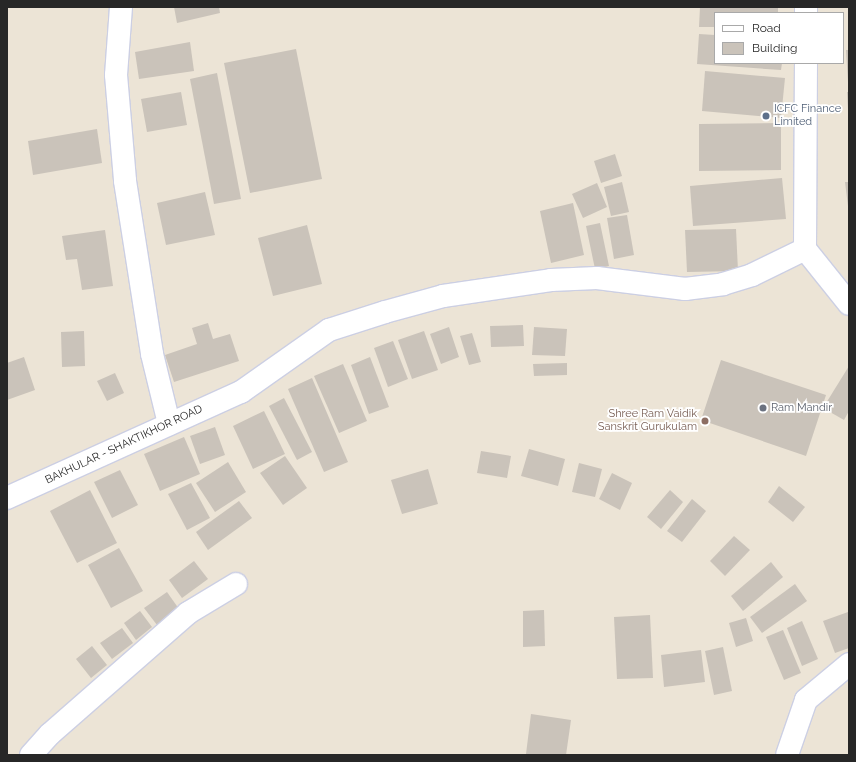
<!DOCTYPE html>
<style>
body{margin:0}
#map{position:relative;width:856px;height:762px;overflow:hidden;background:#ece4d6;font-family:Raleway,sans-serif}
div>[style]{position:absolute}
[style*='--x']{left:calc(var(--x)*1px);top:calc(var(--y)*1px);width:calc(var(--w)*1px);rotate:calc(var(--a)*1deg)}
.building>*{inset:0;background:#cac3ba}
.roads{filter:drop-shadow(1px 0 #cccfe3) drop-shadow(-1px 0 #cccfe3) drop-shadow(0 1px #cccfe3) drop-shadow(0 -1px #cccfe3)}
.street>*{height:22px;margin:-11px;padding:0 11px;transform-origin:11px;border-radius:11px;background:#fff}
.secondary>*{height:22px;margin:-11px;padding:0 11px;transform-origin:11px;border-radius:11px;background:#fff}
.dots>*{width:11px;height:11px;translate:-50% -50%;box-sizing:border-box;border:2px solid #fff;border-radius:50%}
span{translate:-50% -50%;white-space:nowrap;text-align:center;line-height:1.15;-webkit-text-stroke:3.5px #fff;paint-order:stroke}
.service-label{font-size:11px;color:#4e5e75}
.left{translate:0 -50%;text-align:left}
.worship-label{font-size:11px;color:#5b616d}
.education-label{font-size:11px;color:#785e54}
.right{translate:-100% -50%;text-align:right}
.street-label{font-size:11px;color:#272727}
.frame{position:absolute;inset:0;border:8px solid #272727;pointer-events:none}
.legend{position:absolute;left:714px;top:12px;width:130px;height:52px;box-sizing:border-box;background:#fff;border:1px solid #a9a9a9;margin:0;padding:5px 7px;list-style:none;font-size:12px;color:#272727}
.legend li{display:flex;align-items:center;gap:8px;height:20px}
.legend b{width:20px;border:1px solid #a9a9a9}
</style>
<div id="map">
<div class="building">
<i style="clip-path:polygon(174px 7px,219px 7px,220px 13px,177px 23px)"></i>
<i style="clip-path:polygon(700px 7px,778px 7px,778px 13px,715px 13px,715px 27px,699px 27px)"></i>
<i style="clip-path:polygon(699px 34px,715px 35px,715px 63px,782px 63px,781px 70px,697px 64px)"></i>
<i style="clip-path:polygon(190px 42px,194px 71px,139px 79px,135px 52px)"></i>
<i style="clip-path:polygon(296px 49px,322px 179px,250px 193px,224px 63px)"></i>
<i style="clip-path:polygon(846px 50px,849px 50px,849px 82px,848px 82px)"></i>
<i style="clip-path:polygon(705px 71px,785px 78px,781px 118px,702px 111px)"></i>
<i style="clip-path:polygon(217px 73px,241px 199px,214px 204px,190px 79px)"></i>
<i style="clip-path:polygon(181px 92px,187px 125px,147px 132px,141px 99px)"></i>
<i style="clip-path:polygon(847px 92px,849px 92px,849px 109px,848px 109px)"></i>
<i style="clip-path:polygon(781px 123px,781px 170px,699px 171px,699px 124px)"></i>
<i style="clip-path:polygon(97px 129px,102px 163px,33px 175px,28px 141px)"></i>
<i style="clip-path:polygon(615px 154px,622px 176px,601px 183px,594px 161px)"></i>
<i style="clip-path:polygon(782px 178px,786px 219px,693px 226px,690px 186px)"></i>
<i style="clip-path:polygon(622px 182px,629px 212px,611px 216px,604px 187px)"></i>
<i style="clip-path:polygon(845px 182px,849px 182px,849px 206px,848px 206px)"></i>
<i style="clip-path:polygon(597px 183px,607px 207px,583px 218px,572px 194px)"></i>
<i style="clip-path:polygon(205px 192px,215px 235px,166px 245px,157px 203px)"></i>
<i style="clip-path:polygon(573px 203px,584px 255px,551px 263px,540px 211px)"></i>
<i style="clip-path:polygon(627px 215px,634px 255px,614px 259px,607px 218px)"></i>
<i style="clip-path:polygon(600px 223px,609px 266px,595px 269px,586px 226px)"></i>
<i style="clip-path:polygon(307px 225px,322px 284px,273px 296px,258px 238px)"></i>
<i style="clip-path:polygon(736px 229px,738px 271px,687px 272px,685px 230px)"></i>
<i style="clip-path:polygon(105px 230px,113px 286px,82px 290px,77px 259px,66px 260px,62px 236px)"></i>
<i style="clip-path:polygon(208px 323px,213px 339px,230px 334px,239px 361px,174px 382px,165px 355px,197px 344px,192px 328px)"></i>
<i style="clip-path:polygon(523px 325px,524px 346px,491px 347px,490px 326px)"></i>
<i style="clip-path:polygon(449px 327px,459px 357px,441px 364px,430px 334px)"></i>
<i style="clip-path:polygon(534px 327px,567px 329px,565px 356px,532px 355px)"></i>
<i style="clip-path:polygon(84px 331px,85px 366px,62px 367px,61px 332px)"></i>
<i style="clip-path:polygon(424px 331px,438px 370px,412px 379px,398px 340px)"></i>
<i style="clip-path:polygon(472px 333px,481px 362px,469px 365px,460px 336px)"></i>
<i style="clip-path:polygon(393px 341px,408px 379px,388px 387px,374px 348px)"></i>
<i style="clip-path:polygon(24px 357px,35px 390px,7px 400px,7px 363px)"></i>
<i style="clip-path:polygon(370px 357px,389px 407px,369px 414px,351px 365px)"></i>
<i style="clip-path:polygon(721px 360px,826px 395px,806px 456px,701px 420px)"></i>
<i style="clip-path:polygon(567px 363px,567px 375px,534px 376px,533px 364px)"></i>
<i style="clip-path:polygon(343px 364px,367px 421px,339px 433px,314px 376px)"></i>
<i style="clip-path:polygon(849px 366px,849px 411px,844px 420px,823px 408px)"></i>
<i style="clip-path:polygon(115px 373px,124px 393px,107px 401px,97px 381px)"></i>
<i style="clip-path:polygon(312px 378px,348px 462px,324px 472px,288px 389px)"></i>
<i style="clip-path:polygon(284px 398px,312px 452px,297px 460px,269px 406px)"></i>
<i style="clip-path:polygon(264px 411px,285px 454px,253px 469px,233px 426px)"></i>
<i style="clip-path:polygon(215px 427px,225px 455px,200px 464px,190px 436px)"></i>
<i style="clip-path:polygon(184px 437px,200px 474px,160px 491px,144px 454px)"></i>
<i style="clip-path:polygon(529px 449px,565px 459px,558px 486px,521px 476px)"></i>
<i style="clip-path:polygon(481px 451px,511px 456px,507px 478px,477px 473px)"></i>
<i style="clip-path:polygon(285px 456px,307px 488px,283px 505px,260px 473px)"></i>
<i style="clip-path:polygon(228px 462px,246px 492px,215px 512px,196px 483px)"></i>
<i style="clip-path:polygon(579px 463px,602px 469px,595px 497px,572px 492px)"></i>
<i style="clip-path:polygon(428px 469px,438px 504px,402px 514px,391px 480px)"></i>
<i style="clip-path:polygon(120px 470px,138px 505px,112px 518px,94px 482px)"></i>
<i style="clip-path:polygon(612px 473px,632px 483px,620px 510px,599px 499px)"></i>
<i style="clip-path:polygon(191px 483px,210px 518px,187px 530px,168px 494px)"></i>
<i style="clip-path:polygon(779px 486px,805px 507px,793px 522px,768px 502px)"></i>
<i style="clip-path:polygon(90px 490px,117px 543px,77px 563px,50px 511px)"></i>
<i style="clip-path:polygon(670px 490px,683px 502px,661px 529px,647px 517px)"></i>
<i style="clip-path:polygon(692px 499px,706px 511px,682px 542px,667px 531px)"></i>
<i style="clip-path:polygon(239px 501px,252px 518px,208px 550px,196px 532px)"></i>
<i style="clip-path:polygon(734px 536px,750px 550px,725px 576px,710px 561px)"></i>
<i style="clip-path:polygon(119px 548px,143px 591px,111px 608px,88px 565px)"></i>
<i style="clip-path:polygon(194px 561px,208px 579px,182px 598px,169px 580px)"></i>
<i style="clip-path:polygon(771px 562px,783px 577px,743px 611px,731px 596px)"></i>
<i style="clip-path:polygon(795px 584px,807px 601px,762px 633px,750px 617px)"></i>
<i style="clip-path:polygon(167px 592px,179px 609px,157px 625px,144px 608px)"></i>
<i style="clip-path:polygon(544px 610px,545px 646px,523px 647px,523px 611px)"></i>
<i style="clip-path:polygon(140px 611px,152px 627px,136px 640px,124px 623px)"></i>
<i style="clip-path:polygon(848px 612px,849px 648px,835px 653px,823px 621px)"></i>
<i style="clip-path:polygon(650px 615px,653px 678px,617px 679px,614px 617px)"></i>
<i style="clip-path:polygon(746px 618px,753px 641px,736px 647px,729px 623px)"></i>
<i style="clip-path:polygon(802px 621px,818px 659px,802px 666px,787px 628px)"></i>
<i style="clip-path:polygon(122px 628px,133px 643px,112px 659px,100px 643px)"></i>
<i style="clip-path:polygon(783px 630px,801px 673px,784px 680px,766px 637px)"></i>
<i style="clip-path:polygon(92px 646px,107px 665px,91px 678px,76px 659px)"></i>
<i style="clip-path:polygon(723px 647px,732px 691px,714px 695px,705px 651px)"></i>
<i style="clip-path:polygon(701px 650px,705px 682px,664px 687px,661px 655px)"></i>
<i style="clip-path:polygon(531px 714px,571px 720px,566px 755px,526px 754px)"></i>
</div>
<div class="roads">
<div class="street">
<i style="--x:121;--y:7;--w:68;--a:94.2"></i>
<i style="--x:116;--y:75;--w:106;--a:85.1"></i>
<i style="--x:125;--y:181;--w:175;--a:81.1"></i>
<i style="--x:152;--y:354;--w:72;--a:76.3"></i>
<i style="--x:31;--y:755;--w:28;--a:-48"></i>
<i style="--x:50;--y:734;--w:184;--a:-41.2"></i>
<i style="--x:188;--y:613;--w:56;--a:-31.1"></i>
<i style="--x:787;--y:755;--w:58;--a:-70.9"></i>
<i style="--x:806;--y:700;--w:56;--a:-39.9"></i>
</div>
<div class="secondary">
<i style="--x:806;--y:13;--w:6;--a:-90"></i>
<i style="--x:805;--y:249;--w:186;--a:-89.7"></i>
<i style="--x:805;--y:249;--w:70;--a:51.3"></i>
<i style="--x:7;--y:498;--w:257;--a:-24.4"></i>
<i style="--x:241;--y:392;--w:108;--a:-35.2"></i>
<i style="--x:329;--y:330;--w:59;--a:-17.8"></i>
<i style="--x:385;--y:312;--w:60;--a:-15.4"></i>
<i style="--x:443;--y:296;--w:109;--a:-8.4"></i>
<i style="--x:551;--y:280;--w:46;--a:-2.5"></i>
<i style="--x:597;--y:278;--w:89;--a:7.1"></i>
<i style="--x:685;--y:289;--w:38;--a:-7"></i>
<i style="--x:723;--y:284;--w:30;--a:-17"></i>
<i style="--x:752;--y:275;--w:59;--a:-26.1"></i>
</div>
</div>
<div class="dots">
<i style="left:766px;top:116px;background:#5c6f8a"></i>
<i style="left:763px;top:408px;background:#6b7280"></i>
<i style="left:705px;top:421px;background:#8d6e63"></i>
</div>
<div class="service-label">
<span class="left" style="left:774px;top:116px">ICFC Finance<br>Limited</span>
</div>
<div class="worship-label">
<span class="left" style="left:771px;top:408px">Ram Mandir</span>
</div>
<div class="education-label">
<span class="right" style="left:697px;top:421px">Shree Ram Vaidik<br>Sanskrit Gurukulam</span>
</div>
<div class="street-label">
<span style="left:124px;top:445px;rotate:-25deg">BAKHULAR - SHAKTIKHOR ROAD</span>
</div>
<div class="frame"></div>
<ul class="legend">
<li><b style="height:5px;background:#fff"></b>Road</li>
<li><b style="height:11px;background:#cac3ba"></b>Building</li>
</ul>
</div>
